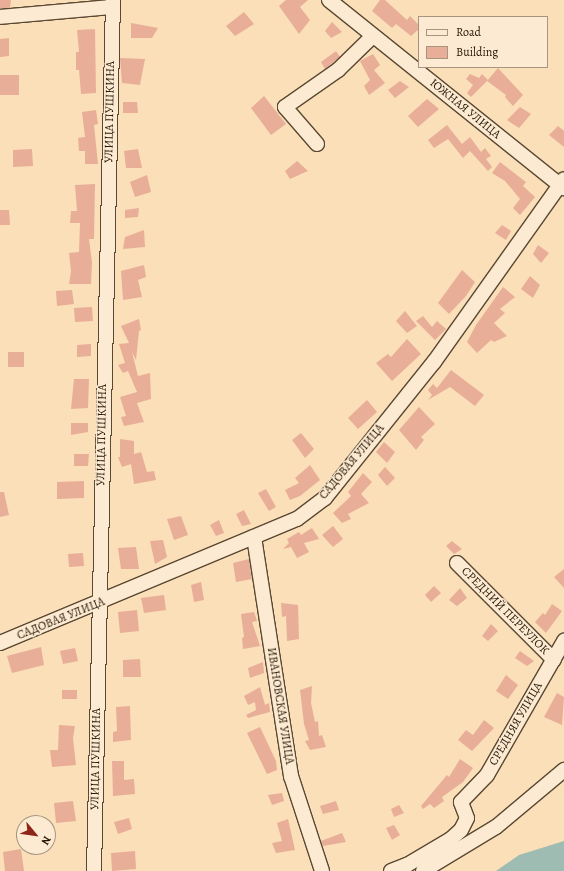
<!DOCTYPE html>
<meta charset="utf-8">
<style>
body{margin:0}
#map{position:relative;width:564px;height:871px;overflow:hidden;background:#fadfb9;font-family:Alegreya,serif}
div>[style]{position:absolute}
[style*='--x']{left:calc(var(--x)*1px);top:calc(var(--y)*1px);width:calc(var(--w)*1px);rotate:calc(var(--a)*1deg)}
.water>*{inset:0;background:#9ebcb1}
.building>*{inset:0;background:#e9ae98}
.roads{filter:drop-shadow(1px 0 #5a4832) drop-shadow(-1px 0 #5a4832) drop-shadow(0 1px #5a4832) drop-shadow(0 -1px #5a4832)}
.minor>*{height:14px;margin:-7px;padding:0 7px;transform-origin:7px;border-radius:7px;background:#fcead2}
span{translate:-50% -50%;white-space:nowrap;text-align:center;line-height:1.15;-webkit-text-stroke:3px #fcead2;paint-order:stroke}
.street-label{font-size:12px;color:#251605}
.legend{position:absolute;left:418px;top:16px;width:130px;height:52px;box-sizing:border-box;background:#fcead2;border:1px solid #a69580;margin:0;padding:5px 7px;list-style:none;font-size:12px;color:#251605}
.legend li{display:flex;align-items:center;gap:8px;height:20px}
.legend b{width:20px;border:1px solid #a69580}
.north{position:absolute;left:16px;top:815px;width:40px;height:40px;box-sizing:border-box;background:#fcead2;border:1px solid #a69580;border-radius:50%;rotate:119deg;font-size:11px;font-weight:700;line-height:16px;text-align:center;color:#251605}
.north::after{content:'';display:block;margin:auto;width:14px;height:18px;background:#8f2418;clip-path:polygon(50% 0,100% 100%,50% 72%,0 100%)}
</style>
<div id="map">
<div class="water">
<i style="clip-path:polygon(564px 841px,564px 871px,496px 871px,519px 855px)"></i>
</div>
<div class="building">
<i style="clip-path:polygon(0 0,11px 0,10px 8px,0 8px)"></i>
<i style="clip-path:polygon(286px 0,308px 0,300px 7px,310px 20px,299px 34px,279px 6px)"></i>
<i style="clip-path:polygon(380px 0,385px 0,407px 20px,410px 16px,419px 25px,419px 29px,411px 36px,396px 24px,392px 28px,372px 11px)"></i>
<i style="clip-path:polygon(244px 12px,254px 24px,235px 36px,226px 26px)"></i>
<i style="clip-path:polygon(332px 22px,342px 32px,331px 38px,325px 31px)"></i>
<i style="clip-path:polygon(131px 23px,158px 28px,152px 38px,131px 38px)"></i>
<i style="clip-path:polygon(95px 29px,96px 93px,81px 94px,79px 70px,76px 70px,76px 52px,79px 52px,77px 30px)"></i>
<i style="clip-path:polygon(9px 38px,9px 56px,0 57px,0 39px)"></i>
<i style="clip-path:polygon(336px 51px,340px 57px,325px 69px,321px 62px)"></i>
<i style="clip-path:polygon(373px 54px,380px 65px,374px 70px,385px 83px,369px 95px,364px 86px,370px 80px,360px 61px)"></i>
<i style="clip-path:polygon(120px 58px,145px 59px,140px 85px,122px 83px)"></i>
<i style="clip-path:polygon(498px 68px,523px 95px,513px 106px,505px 97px,506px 95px,487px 81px)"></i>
<i style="clip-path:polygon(470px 74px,479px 78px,482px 74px,488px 80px,471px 97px,467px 93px,473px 85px,466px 79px)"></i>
<i style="clip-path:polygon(0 75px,19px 75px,19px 95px,0 95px)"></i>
<i style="clip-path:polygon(400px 81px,409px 87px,395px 98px,388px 90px)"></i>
<i style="clip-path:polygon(264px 96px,286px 124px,271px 135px,251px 108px)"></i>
<i style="clip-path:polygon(427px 99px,439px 109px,418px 127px,408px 116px)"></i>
<i style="clip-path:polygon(123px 102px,137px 102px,138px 113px,123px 113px)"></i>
<i style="clip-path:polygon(520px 107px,531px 114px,519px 128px,507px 120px)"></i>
<i style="clip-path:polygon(96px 110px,98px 124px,94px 125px,98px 164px,85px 164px,85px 151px,79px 151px,78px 138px,85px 137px,82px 112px)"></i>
<i style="clip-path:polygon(447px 125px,462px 144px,470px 137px,481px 152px,485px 148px,491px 156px,486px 159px,492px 167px,488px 171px,470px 151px,463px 158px,448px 139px,434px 148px,428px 140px)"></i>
<i style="clip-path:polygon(558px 126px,564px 131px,564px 147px,549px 135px)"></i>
<i style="clip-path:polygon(32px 149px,33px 166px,13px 167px,13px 150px)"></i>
<i style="clip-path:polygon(138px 149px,142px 168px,126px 168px,124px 151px)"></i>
<i style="clip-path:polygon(297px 161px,308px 171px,290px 179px,285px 171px)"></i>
<i style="clip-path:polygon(500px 162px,526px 182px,523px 186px,535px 197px,520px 215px,513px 208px,520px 199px,505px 181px,492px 173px)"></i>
<i style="clip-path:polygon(147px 175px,151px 192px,135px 197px,130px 182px)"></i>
<i style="clip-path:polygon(95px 184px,94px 239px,89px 239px,92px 262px,91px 284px,69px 284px,71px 271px,69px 253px,79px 252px,80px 223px,70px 223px,71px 211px,77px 211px,75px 185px)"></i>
<i style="clip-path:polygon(139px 208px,138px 217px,125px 218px,125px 210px)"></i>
<i style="clip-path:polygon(0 210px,9px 210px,10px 225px,0 225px)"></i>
<i style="clip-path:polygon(502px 225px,511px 231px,506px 240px,495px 233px)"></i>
<i style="clip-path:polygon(144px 230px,145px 247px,123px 249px,125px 237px)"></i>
<i style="clip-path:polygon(538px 245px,549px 253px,541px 263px,533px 254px)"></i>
<i style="clip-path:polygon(144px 265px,146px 277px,138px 280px,142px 297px,123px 300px,121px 271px)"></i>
<i style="clip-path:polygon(462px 270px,475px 282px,466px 296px,449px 314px,438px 303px)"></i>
<i style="clip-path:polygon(530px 276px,540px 285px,533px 298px,521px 289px)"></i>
<i style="clip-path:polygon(503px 287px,515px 297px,500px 309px,505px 313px,494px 323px,507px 336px,494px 342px,491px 340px,477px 353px,467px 342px,476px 325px)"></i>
<i style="clip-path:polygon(72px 290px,74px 304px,57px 306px,56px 291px)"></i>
<i style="clip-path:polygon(92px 307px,93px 321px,75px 322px,74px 308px)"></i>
<i style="clip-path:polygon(405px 311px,417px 326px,407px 333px,396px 321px)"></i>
<i style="clip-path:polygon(423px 316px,432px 327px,437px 321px,446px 329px,435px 340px,416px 321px)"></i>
<i style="clip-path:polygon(139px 319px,141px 330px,139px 331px,136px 360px,132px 352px,138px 376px,150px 373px,151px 399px,137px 403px,144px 422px,124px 426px,121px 417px,126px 416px,120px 397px,137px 392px,128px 371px,123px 373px,118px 365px,125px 363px,119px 344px,129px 343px,121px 326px)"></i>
<i style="clip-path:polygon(407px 339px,421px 354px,392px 381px,376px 363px,388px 354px,391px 357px)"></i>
<i style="clip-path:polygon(91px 344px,91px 356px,77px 357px,77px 345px)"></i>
<i style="clip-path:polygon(8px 352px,24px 352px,24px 367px,8px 367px)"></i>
<i style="clip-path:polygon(451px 370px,484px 395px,475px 406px,450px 387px,428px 400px,432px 395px,428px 390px,433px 384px,437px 388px)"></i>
<i style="clip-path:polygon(74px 379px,89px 379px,88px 408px,71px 409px)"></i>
<i style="clip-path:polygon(367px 400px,377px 412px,358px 429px,348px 418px)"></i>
<i style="clip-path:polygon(419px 407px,435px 424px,421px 437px,424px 440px,416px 450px,399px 430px)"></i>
<i style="clip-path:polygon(71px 423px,88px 423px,88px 432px,71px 435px)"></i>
<i style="clip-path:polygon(301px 433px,314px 449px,305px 458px,292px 440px)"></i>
<i style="clip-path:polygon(120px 439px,134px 441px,134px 454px,141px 452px,147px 472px,154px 471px,156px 480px,134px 484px,131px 464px,122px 467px,118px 457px,120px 457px)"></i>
<i style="clip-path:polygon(384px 442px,395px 452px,387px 463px,376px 452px)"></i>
<i style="clip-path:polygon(74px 454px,89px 454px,88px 466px,74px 466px)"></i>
<i style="clip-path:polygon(310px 465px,320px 480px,300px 496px,290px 500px,285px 490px,299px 483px,295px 478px)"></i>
<i style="clip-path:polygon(385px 467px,395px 478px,387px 486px,378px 475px)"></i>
<i style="clip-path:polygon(363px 473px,372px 482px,361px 494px,369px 503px,348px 514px,351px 519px,342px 523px,333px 513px,351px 496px,348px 492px)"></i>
<i style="clip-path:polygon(84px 481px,84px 498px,57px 499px,57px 482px)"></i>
<i style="clip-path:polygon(266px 489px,276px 507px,269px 511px,258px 493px)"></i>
<i style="clip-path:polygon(0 492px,4px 492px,9px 515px,0 517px)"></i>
<i style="clip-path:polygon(244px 510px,251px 524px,242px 526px,236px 514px)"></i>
<i style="clip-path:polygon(181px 516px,188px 535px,174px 540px,167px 519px)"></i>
<i style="clip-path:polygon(219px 520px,224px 533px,216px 536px,210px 525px)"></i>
<i style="clip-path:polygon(333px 526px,343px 539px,333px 547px,322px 535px)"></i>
<i style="clip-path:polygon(312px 528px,319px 539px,304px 543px,309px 552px,297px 558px,291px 547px,283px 549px,289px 543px,287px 539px,299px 532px,301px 535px)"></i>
<i style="clip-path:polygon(163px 540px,167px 557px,155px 564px,150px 541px)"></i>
<i style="clip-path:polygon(452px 541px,462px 549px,454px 554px,446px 546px)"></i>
<i style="clip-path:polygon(136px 547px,139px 569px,121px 569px,118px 548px)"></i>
<i style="clip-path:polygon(83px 553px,84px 566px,69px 567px,68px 554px)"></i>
<i style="clip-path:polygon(249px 559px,252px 579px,236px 582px,233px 563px)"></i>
<i style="clip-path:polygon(564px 569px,564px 588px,554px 577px)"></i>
<i style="clip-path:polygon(201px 582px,204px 600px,194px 602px,191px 585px)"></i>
<i style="clip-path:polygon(434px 586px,441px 593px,431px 602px,425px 595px)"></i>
<i style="clip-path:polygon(460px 588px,467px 598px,457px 606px,449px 600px)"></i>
<i style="clip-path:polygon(164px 595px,166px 610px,144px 613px,141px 598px)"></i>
<i style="clip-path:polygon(281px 603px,298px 605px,299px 639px,287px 641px,286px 616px,282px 617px)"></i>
<i style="clip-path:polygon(552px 604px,562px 611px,546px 633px,535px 622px,543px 613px,545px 615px)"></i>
<i style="clip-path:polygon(137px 610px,139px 631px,120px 633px,118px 612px)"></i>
<i style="clip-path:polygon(254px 612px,257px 621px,252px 622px,260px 646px,243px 649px,242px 638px,244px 637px,241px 614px)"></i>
<i style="clip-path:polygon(491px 624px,498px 631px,488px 641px,482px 636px)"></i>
<i style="clip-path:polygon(41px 647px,44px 665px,12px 673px,7px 656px)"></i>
<i style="clip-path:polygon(75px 648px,78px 661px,63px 664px,60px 651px)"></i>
<i style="clip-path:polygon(520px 651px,534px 661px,527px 666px,515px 658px)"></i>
<i style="clip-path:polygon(140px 659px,141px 677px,123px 677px,123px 660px)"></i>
<i style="clip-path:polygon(263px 662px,264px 673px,250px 678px,248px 668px)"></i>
<i style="clip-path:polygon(506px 675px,518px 685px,508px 699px,496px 691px)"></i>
<i style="clip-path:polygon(312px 686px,311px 703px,315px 722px,318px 721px,319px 736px,322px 735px,326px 747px,310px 750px,305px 741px,309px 740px,304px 724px,300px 690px)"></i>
<i style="clip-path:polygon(260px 687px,265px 705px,269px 703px,270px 712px,248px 718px,246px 715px,256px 710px,255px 702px,248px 705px,244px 696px)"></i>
<i style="clip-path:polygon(62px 690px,77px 690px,77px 699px,62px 699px)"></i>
<i style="clip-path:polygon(557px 693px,564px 697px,562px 725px,544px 717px)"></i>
<i style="clip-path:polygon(130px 706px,131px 740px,113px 742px,113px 732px,117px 731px,116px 707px)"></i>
<i style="clip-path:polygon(484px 720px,494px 728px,472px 751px,458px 740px,466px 730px,473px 735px)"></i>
<i style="clip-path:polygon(59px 725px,75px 726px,73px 738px,76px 765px,52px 767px,50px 750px,58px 750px)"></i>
<i style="clip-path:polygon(260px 727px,276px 761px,277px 770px,267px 774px,247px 733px)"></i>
<i style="clip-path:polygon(460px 759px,473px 768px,463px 782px,442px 797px,444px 801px,434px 808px,430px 804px,423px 809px,421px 806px,447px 775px,449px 777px)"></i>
<i style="clip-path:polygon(112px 761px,124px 761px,124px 780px,134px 779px,135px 794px,113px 796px)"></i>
<i style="clip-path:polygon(282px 793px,284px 801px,272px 805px,268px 795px)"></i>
<i style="clip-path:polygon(73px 801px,76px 821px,56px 823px,54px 803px)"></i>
<i style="clip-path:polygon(336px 801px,339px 810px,323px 814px,320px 806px)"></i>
<i style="clip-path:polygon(399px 805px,404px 813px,394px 817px,391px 809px)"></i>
<i style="clip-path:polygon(129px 818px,132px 829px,118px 834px,114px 822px)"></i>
<i style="clip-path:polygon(288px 819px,295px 850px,276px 853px,272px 843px,282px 841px,277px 823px)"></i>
<i style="clip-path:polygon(394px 825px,400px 835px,392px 840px,386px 828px)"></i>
<i style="clip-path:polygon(342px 833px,346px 842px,323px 846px,321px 841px)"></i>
<i style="clip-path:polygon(21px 849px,24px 871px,5px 871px,3px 852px)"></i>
<i style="clip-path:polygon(135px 851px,136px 869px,112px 871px,111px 853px)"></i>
</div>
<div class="roads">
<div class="minor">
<i style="--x:329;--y:0;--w:301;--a:38.7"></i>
<i style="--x:0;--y:17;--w:113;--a:-5.1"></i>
<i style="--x:317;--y:144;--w:49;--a:-130.9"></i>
<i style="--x:285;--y:107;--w:65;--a:-34.9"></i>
<i style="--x:338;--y:70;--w:49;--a:-44.2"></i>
<i style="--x:254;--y:537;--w:242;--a:81.2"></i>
<i style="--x:291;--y:776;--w:100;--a:71.9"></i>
<i style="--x:457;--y:563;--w:137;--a:45"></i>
<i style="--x:0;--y:643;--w:322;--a:-22.7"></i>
<i style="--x:297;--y:519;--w:35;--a:-37"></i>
<i style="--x:325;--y:498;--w:174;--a:-51.3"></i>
<i style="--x:434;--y:362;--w:224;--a:-54.6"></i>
<i style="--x:94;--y:871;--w:871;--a:-88.75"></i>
<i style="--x:391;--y:871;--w:17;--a:-21"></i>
<i style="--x:407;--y:865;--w:51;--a:-30.6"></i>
<i style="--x:451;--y:839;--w:13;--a:-42"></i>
<i style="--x:461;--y:830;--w:13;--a:-63"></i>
<i style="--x:467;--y:818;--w:17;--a:-111"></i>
<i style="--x:461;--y:802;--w:37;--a:-46"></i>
<i style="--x:487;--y:775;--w:155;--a:-60.1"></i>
<i style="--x:423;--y:871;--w:85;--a:-31.1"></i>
<i style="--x:496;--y:827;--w:89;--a:-40"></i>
</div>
</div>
<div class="street-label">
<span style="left:465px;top:109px;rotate:39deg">ЮЖНАЯ УЛИЦА</span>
<span style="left:110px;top:112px;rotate:-89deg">УЛИЦА ПУШКИНА</span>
<span style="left:102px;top:435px;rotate:-89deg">УЛИЦА ПУШКИНА</span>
<span style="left:352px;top:462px;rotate:-50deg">САДОВАЯ УЛИЦА</span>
<span style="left:505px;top:611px;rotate:45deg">СРЕДНИЙ ПЕРЕУЛОК</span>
<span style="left:61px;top:619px;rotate:-22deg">САДОВАЯ УЛИЦА</span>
<span style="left:280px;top:706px;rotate:81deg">ИВАНОВСКАЯ УЛИЦА</span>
<span style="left:516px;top:724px;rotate:-60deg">СРЕДНЯЯ УЛИЦА</span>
<span style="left:96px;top:759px;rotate:-89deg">УЛИЦА ПУШКИНА</span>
</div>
<ul class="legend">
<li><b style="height:5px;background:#fcead2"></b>Road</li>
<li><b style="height:11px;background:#e9ae98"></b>Building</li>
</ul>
<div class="north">N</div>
</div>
